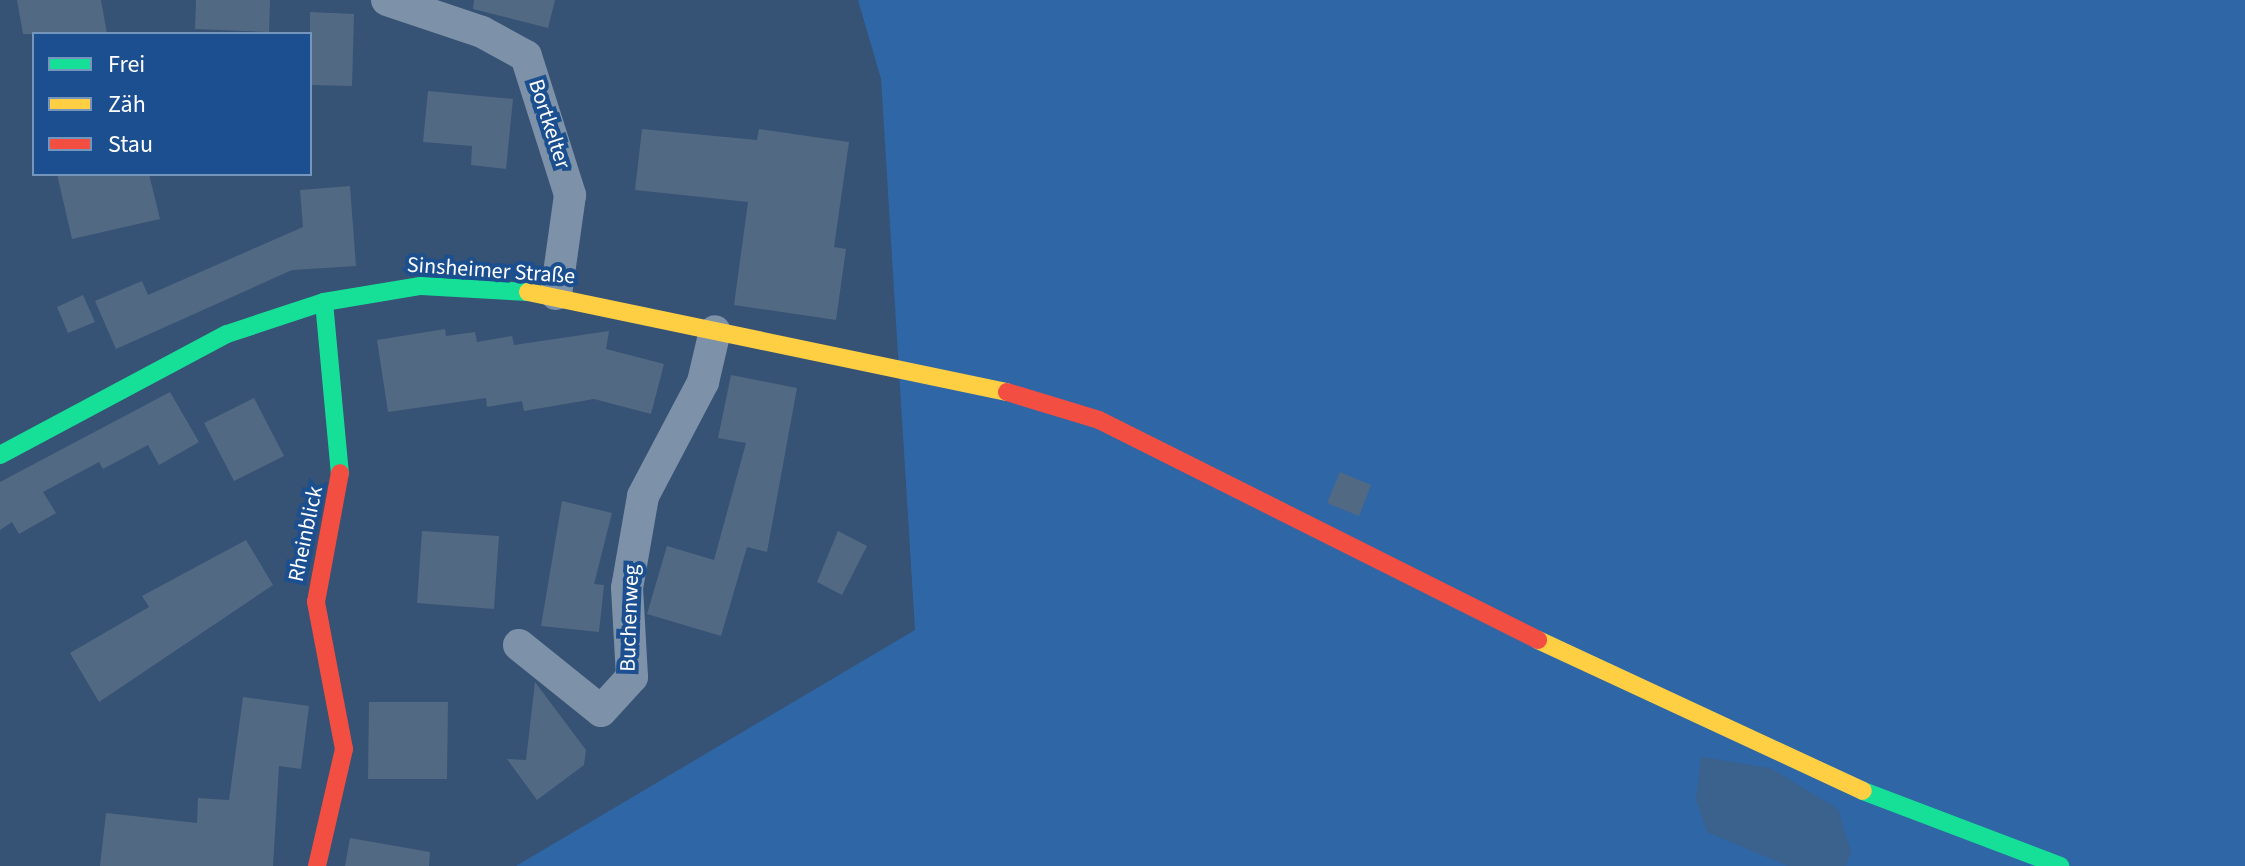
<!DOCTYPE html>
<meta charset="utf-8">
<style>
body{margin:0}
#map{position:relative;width:2245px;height:866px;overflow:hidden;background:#365274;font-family:"Source Sans 3",sans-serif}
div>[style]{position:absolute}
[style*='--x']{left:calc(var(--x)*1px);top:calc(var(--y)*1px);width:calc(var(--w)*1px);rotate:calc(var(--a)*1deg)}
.green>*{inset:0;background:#2f66a5}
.water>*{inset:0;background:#3b618d}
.building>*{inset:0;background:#526984}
.street>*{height:32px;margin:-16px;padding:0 16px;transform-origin:16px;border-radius:16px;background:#7d92a8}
.fast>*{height:18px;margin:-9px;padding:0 9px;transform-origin:9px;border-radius:9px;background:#16e098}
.slow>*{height:18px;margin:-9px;padding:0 9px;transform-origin:9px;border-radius:9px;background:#ffcf43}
.jam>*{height:18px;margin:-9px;padding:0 9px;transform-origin:9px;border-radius:9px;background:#f24e42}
span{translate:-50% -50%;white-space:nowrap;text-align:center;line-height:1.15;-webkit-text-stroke:8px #1b4f8f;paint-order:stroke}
.street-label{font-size:22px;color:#fff}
.legend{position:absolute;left:32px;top:32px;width:280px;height:144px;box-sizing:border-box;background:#1b4f8f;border:2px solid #7695bc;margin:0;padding:10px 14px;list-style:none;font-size:24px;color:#fff}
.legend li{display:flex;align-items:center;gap:16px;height:40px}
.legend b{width:40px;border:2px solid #7695bc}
</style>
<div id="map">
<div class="green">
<i style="clip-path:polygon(858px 0,2245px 0,2245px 866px,516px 866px,915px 630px,881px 79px)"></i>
</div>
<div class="water">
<i style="clip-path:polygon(1701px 757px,1770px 768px,1838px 809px,1851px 851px,1846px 866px,1788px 866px,1707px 832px,1696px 800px)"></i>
</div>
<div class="building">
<i style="clip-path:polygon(17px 0,101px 0,107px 34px,23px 34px)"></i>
<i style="clip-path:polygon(196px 0,270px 0,269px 32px,195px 29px)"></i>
<i style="clip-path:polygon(474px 0,555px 0,548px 28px,473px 9px)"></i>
<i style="clip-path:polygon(310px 12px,354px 14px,352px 86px,310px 85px)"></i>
<i style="clip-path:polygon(428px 91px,513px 99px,506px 169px,471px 165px,472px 146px,423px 142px)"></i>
<i style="clip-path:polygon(642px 129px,757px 140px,759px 129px,849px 142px,834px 247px,846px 249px,836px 320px,734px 305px,748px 202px,635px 190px)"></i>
<i style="clip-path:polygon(57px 174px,149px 174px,160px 219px,72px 239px)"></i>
<i style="clip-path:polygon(350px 186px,356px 266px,292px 270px,116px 349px,95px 301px,142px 281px,148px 295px,303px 227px,300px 190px)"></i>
<i style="clip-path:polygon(83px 295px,95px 322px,68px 333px,57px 307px)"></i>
<i style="clip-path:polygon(445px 329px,446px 336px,475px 332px,477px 342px,512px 336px,514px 345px,609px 331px,606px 349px,664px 364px,651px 414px,594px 399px,524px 411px,522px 401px,487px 407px,486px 398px,388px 412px,377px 340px)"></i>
<i style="clip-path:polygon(731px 375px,797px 388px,767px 552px,747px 547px,721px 636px,647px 614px,667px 546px,714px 560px,746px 443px,718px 438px)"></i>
<i style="clip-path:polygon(170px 392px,199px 442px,159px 465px,148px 445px,103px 469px,99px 462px,43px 492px,56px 513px,19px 534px,12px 522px,0 530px,0 482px)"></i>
<i style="clip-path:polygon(254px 398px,284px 456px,234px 481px,204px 423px)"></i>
<i style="clip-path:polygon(1340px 472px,1371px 485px,1359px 516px,1327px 503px)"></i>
<i style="clip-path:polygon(562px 501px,612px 513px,594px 584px,604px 585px,599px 632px,541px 626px)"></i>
<i style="clip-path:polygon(422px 531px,499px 536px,494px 609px,417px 603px)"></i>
<i style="clip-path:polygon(838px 531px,867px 546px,842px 595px,817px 582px)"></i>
<i style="clip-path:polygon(246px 540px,273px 585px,99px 702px,70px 653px,149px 607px,142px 596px)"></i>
<i style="clip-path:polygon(535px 682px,586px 750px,584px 765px,537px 800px,507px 759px,526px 760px)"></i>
<i style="clip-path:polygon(243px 697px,309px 706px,301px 769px,279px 766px,273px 866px,100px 866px,106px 813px,197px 823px,198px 798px,229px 800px)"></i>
<i style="clip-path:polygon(369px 702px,448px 702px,447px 779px,368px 779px)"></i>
<i style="clip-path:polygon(350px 838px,430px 852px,429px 866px,345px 866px)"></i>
</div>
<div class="street">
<i style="--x:387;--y:0;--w:100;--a:18.6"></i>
<i style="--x:482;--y:32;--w:50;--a:28.6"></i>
<i style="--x:526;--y:56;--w:146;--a:72.4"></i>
<i style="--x:570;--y:195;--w:100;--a:98"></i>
<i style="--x:519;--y:645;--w:105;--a:38.8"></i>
<i style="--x:601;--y:711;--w:46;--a:-47.6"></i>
<i style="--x:632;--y:677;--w:89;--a:-93.2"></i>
<i style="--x:627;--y:588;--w:93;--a:-80.1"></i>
<i style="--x:643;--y:496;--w:129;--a:-62.2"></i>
<i style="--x:703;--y:382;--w:52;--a:-76.8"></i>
</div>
<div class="fast">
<i style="--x:324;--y:302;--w:172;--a:84.7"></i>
<i style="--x:0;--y:455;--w:257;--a:-28.1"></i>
<i style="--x:227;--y:334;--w:102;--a:-18.3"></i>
<i style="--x:324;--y:302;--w:98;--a:-9.4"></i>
<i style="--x:421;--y:286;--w:107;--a:3.2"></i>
<i style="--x:1863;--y:791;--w:211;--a:20.8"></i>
</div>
<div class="slow">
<i style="--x:528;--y:292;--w:489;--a:11.8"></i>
<i style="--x:1538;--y:640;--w:358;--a:24.9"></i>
</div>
<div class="jam">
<i style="--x:1007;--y:392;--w:96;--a:16.9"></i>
<i style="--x:1099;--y:420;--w:491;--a:26.6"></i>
<i style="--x:317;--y:866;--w:120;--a:-77"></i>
<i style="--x:344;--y:749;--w:150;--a:-100.8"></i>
<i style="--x:316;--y:602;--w:131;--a:-79.5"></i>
</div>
<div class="street-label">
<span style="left:549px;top:124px;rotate:72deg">Bortkelter</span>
<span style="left:491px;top:271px;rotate:4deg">Sinsheimer Straße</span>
<span style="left:306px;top:534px;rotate:-78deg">Rheinblick</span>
<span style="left:630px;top:618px;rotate:-88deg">Buchenweg</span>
</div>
<ul class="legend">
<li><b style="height:10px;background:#16e098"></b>Frei</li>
<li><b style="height:10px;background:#ffcf43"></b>Zäh</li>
<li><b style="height:10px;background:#f24e42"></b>Stau</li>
</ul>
</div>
